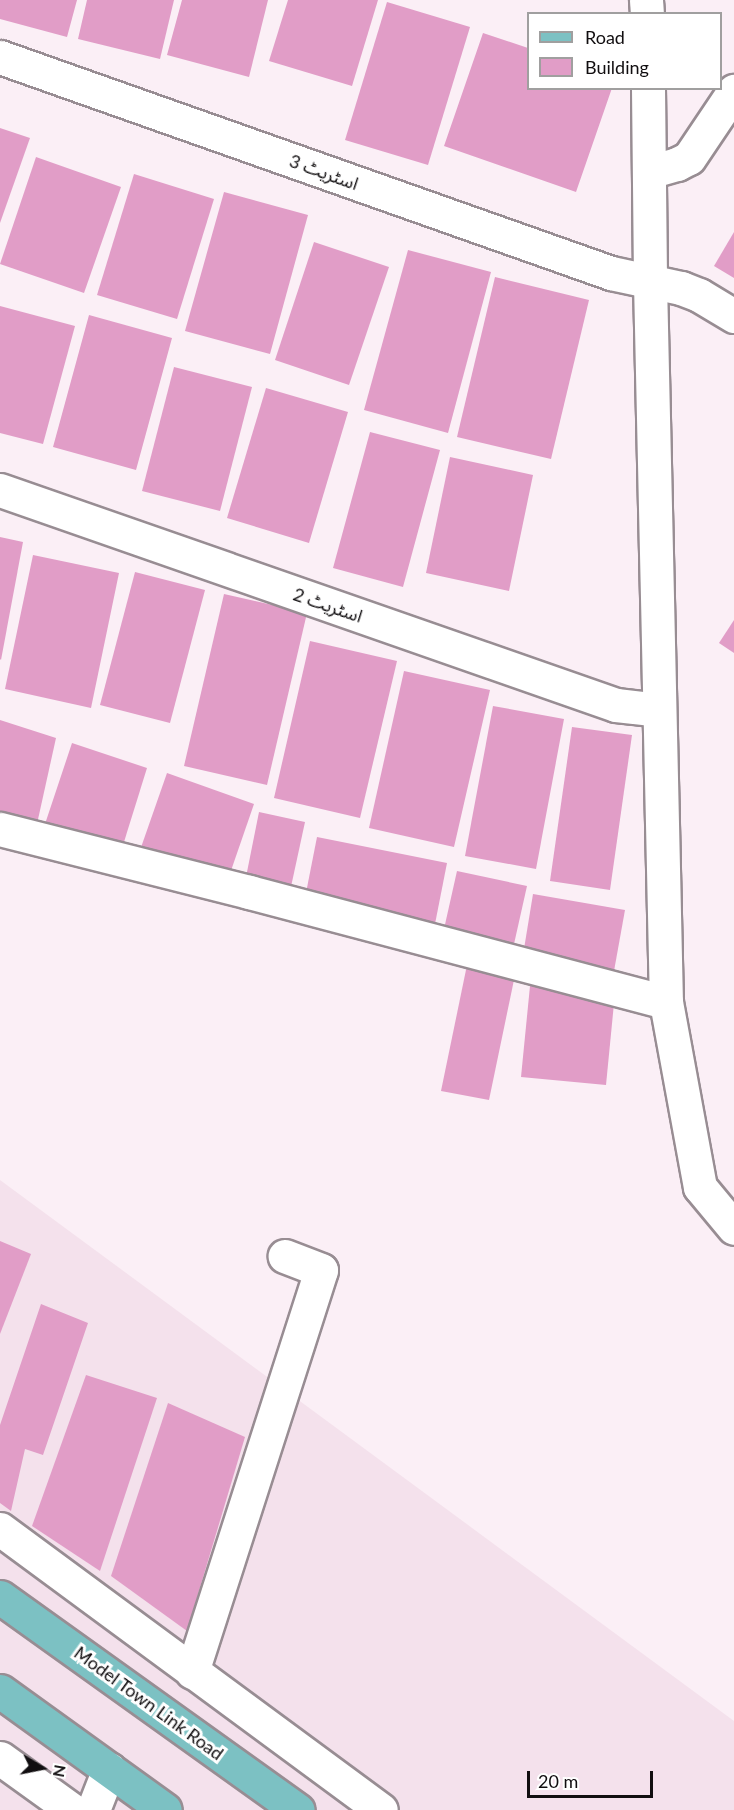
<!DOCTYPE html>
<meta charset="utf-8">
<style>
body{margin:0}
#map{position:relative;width:734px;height:1810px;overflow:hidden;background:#fbeff6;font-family:Lato,"Noto Sans Arabic",sans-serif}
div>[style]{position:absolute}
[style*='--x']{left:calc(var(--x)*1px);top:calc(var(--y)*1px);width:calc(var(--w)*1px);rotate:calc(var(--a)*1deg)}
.built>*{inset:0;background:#f4e1ec}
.building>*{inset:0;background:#e19dc7}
.roads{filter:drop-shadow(2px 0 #988d93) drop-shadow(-2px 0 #988d93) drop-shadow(0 2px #988d93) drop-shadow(0 -2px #988d93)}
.minor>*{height:33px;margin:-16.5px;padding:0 16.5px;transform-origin:16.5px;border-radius:16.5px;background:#fff}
.major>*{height:33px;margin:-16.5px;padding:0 16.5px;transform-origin:16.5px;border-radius:16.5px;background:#7cc1c3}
span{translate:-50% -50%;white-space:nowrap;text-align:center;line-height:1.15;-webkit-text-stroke:6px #fff;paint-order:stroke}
.street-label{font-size:18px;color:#110e10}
.legend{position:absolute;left:527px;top:12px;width:195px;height:78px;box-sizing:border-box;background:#fff;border:2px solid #a09f9f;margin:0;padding:8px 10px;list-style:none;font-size:18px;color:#110e10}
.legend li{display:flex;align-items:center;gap:12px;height:30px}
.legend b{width:30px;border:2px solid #a09f9f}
.north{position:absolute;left:12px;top:1738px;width:60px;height:60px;-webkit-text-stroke:4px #fff;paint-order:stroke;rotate:100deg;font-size:16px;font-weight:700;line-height:24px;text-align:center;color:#110e10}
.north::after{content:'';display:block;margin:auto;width:21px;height:27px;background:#110e10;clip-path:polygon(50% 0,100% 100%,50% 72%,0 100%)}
.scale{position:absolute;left:527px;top:1771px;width:126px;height:27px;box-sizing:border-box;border:3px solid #110e10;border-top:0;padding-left:8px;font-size:18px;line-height:21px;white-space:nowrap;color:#110e10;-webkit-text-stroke:4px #fff;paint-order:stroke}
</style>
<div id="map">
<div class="built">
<i style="clip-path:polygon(0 1180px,734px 1721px,734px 1810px,0 1810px)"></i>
</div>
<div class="building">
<i style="clip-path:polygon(0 0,77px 0,67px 37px,0 19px)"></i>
<i style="clip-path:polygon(87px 0,174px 0,160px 59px,78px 39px)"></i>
<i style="clip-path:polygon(182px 0,268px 0,249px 77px,167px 55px)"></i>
<i style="clip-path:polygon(288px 0,378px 0,352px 86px,269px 61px)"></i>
<i style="clip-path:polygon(387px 2px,470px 27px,428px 165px,345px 140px)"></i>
<i style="clip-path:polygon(483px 33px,528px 48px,528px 88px,612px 88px,576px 192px,444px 146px)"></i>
<i style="clip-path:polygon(0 128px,30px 138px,0 223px)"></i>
<i style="clip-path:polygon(36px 157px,121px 187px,84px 293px,0 264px)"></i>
<i style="clip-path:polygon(134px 174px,214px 199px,177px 319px,97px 295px)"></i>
<i style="clip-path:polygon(224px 192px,308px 215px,270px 354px,185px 331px)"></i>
<i style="clip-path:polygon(734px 232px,734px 278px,714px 266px)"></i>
<i style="clip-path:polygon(314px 242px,389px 267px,349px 385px,275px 360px)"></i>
<i style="clip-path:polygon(408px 250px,491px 272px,448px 433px,364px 410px)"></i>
<i style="clip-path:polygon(495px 277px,589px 300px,551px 459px,457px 437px)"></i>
<i style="clip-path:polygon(0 306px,75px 326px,43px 444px,0 433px)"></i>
<i style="clip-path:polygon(89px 315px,172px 338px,136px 470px,53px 447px)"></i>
<i style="clip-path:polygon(174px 367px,252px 387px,220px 511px,142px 491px)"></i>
<i style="clip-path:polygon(266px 388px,348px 412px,309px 543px,227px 518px)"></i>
<i style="clip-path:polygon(370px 432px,440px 450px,403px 587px,333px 568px)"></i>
<i style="clip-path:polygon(450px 457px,533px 475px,509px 591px,426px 573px)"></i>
<i style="clip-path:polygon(0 537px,23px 542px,1px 660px,0 659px)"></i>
<i style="clip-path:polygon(33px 555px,119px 573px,91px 708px,5px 689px)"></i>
<i style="clip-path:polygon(135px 572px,205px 590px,170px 723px,100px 705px)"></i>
<i style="clip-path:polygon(224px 594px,307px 613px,267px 785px,184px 766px)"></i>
<i style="clip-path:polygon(734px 620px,734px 653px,719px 643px)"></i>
<i style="clip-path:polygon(310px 641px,397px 661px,360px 818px,274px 798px)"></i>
<i style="clip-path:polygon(404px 671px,490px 690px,454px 847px,369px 828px)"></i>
<i style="clip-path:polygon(493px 706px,564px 719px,536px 869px,465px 856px)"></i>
<i style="clip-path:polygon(0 720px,56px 738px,35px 833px,0 827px)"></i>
<i style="clip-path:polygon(572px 727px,632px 735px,610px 890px,550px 881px)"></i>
<i style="clip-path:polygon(72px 743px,147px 768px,119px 858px,42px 833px)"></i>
<i style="clip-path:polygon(167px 773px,254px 804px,225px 888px,138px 856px)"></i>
<i style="clip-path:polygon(259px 812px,305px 822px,289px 896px,244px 887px)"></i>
<i style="clip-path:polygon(317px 837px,447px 863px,434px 929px,304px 903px)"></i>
<i style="clip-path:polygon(457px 871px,527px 886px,514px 944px,444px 929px)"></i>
<i style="clip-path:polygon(533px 894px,625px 910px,614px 971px,523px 955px)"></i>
<i style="clip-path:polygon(467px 965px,515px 975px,489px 1100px,441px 1091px)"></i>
<i style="clip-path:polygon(530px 986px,615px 993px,606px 1085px,521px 1077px)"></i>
<i style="clip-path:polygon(0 1241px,31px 1254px,0 1334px)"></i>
<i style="clip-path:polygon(41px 1304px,88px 1323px,43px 1455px,25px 1449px,11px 1511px,0 1503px,0 1425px)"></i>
<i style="clip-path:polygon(86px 1375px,157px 1398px,100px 1571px,32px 1526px)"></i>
<i style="clip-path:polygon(168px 1403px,245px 1437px,187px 1631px,111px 1576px)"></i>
</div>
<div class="roads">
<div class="minor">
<i style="--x:646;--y:0;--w:14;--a:86"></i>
<i style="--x:0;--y:57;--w:648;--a:19.47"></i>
<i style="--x:611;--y:273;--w:72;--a:12.1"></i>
<i style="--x:681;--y:288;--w:19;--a:21"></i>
<i style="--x:699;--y:295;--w:41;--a:31"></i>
<i style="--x:648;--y:88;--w:194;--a:89.4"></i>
<i style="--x:650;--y:282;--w:720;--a:88.73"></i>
<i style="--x:666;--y:1002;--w:188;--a:79.6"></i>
<i style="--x:700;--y:1187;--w:53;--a:50.3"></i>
<i style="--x:649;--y:172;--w:29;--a:-16"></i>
<i style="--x:677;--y:164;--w:13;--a:-27"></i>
<i style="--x:689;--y:158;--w:81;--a:-56.1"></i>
<i style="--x:0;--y:490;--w:652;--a:19.24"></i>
<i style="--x:616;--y:705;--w:43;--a:6.6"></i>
<i style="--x:0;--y:829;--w:257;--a:14.2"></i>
<i style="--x:249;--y:892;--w:431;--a:14.8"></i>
<i style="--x:0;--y:1529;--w:473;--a:36.4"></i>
<i style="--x:192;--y:1672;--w:422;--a:-72.2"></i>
<i style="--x:321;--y:1270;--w:39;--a:-159"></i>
<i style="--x:0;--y:1758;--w:89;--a:35.8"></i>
<i style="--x:93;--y:1810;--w:44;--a:-68.7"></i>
</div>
<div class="major">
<i style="--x:0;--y:1597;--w:366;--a:35.6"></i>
<i style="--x:0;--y:1691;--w:203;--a:35.8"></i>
</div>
</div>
<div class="street-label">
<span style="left:324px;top:172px;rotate:20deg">اسٹریٹ 3</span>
<span style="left:328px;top:605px;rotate:19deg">اسٹریٹ 2</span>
<span style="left:149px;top:1703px;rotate:36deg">Model Town Link Road</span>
</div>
<ul class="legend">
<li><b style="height:8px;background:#7cc1c3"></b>Road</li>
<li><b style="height:16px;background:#e19dc7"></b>Building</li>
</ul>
<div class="north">N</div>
<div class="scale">20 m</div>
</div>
